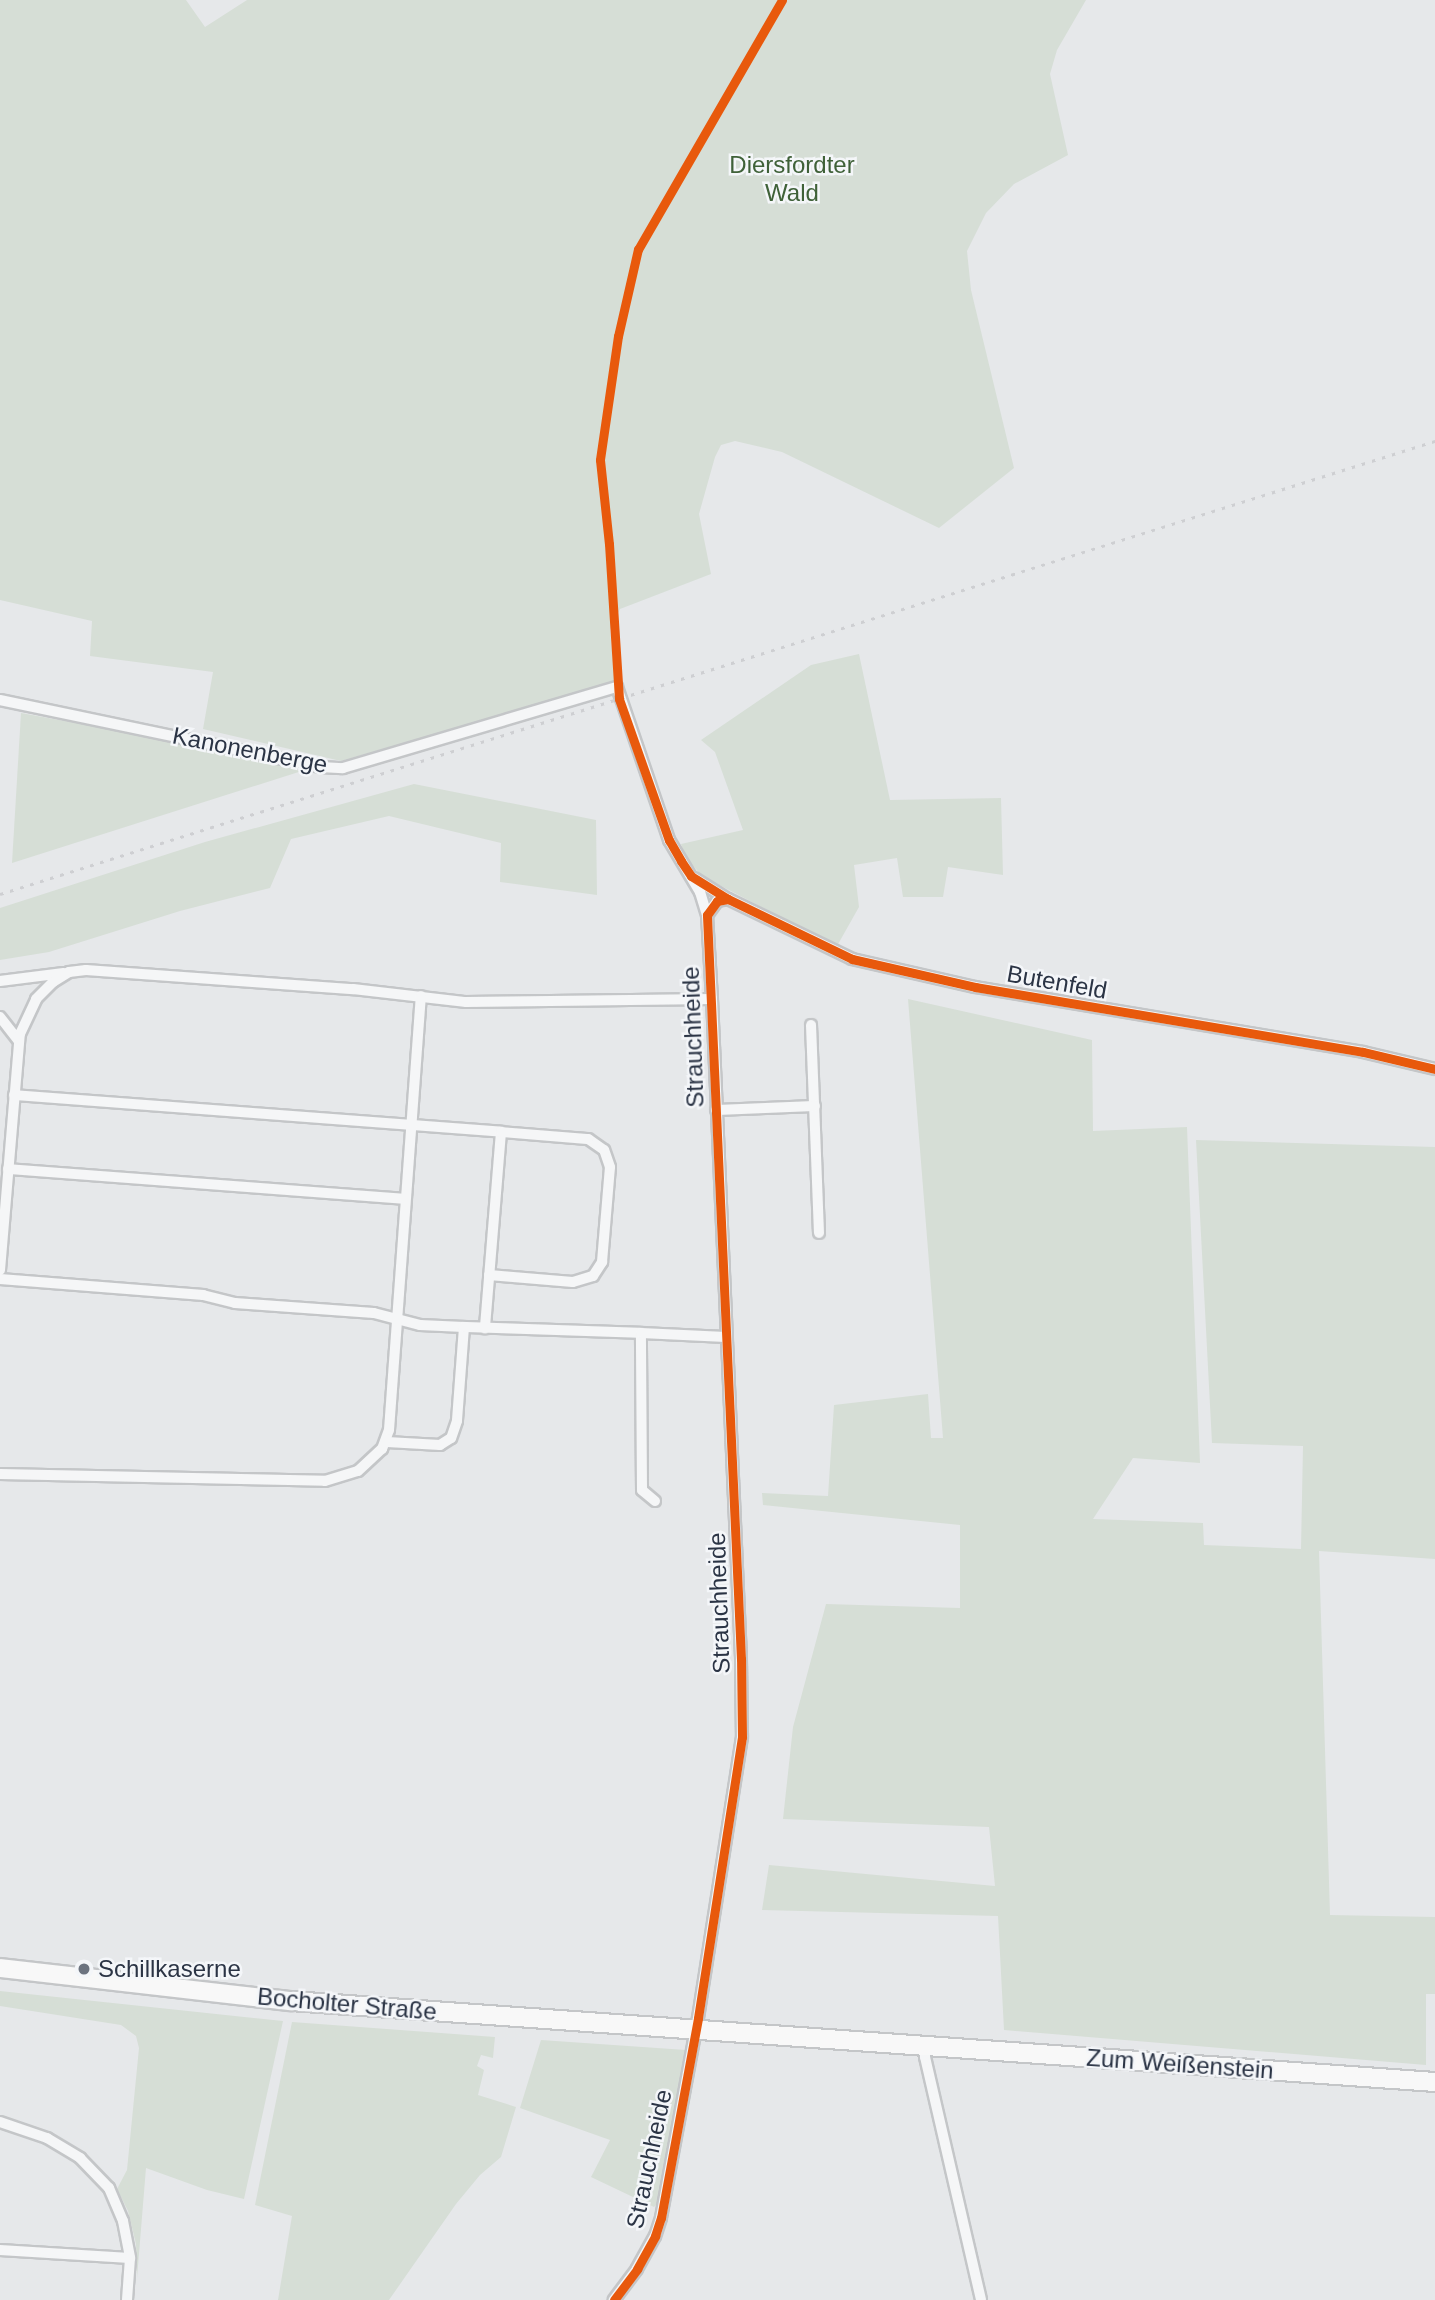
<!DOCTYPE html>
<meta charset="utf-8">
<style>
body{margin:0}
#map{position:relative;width:1435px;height:2300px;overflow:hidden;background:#e6e8ea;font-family:Helvetica,sans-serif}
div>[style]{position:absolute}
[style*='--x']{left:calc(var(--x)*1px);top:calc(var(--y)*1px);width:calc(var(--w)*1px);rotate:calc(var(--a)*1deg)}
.green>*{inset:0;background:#d6ded6}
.roads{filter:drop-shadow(2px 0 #c4c6c8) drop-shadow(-2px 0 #c4c6c8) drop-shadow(0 2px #c4c6c8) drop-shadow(0 -2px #c4c6c8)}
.street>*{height:10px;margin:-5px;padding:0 5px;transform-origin:5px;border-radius:5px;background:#f5f6f7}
.primary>*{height:18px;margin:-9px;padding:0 9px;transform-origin:9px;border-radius:9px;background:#f8f8f8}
.rail>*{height:2.5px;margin-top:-1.25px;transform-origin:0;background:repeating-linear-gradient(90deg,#cecfd2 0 3.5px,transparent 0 10.5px)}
.cycleway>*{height:9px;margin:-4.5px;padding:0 4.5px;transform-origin:4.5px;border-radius:4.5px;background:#e8590c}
.dots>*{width:19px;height:19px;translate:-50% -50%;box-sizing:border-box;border:4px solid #f4f6f9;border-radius:50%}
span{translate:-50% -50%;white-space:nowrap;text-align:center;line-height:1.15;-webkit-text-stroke:5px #f4f6f9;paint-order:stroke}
.park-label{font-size:24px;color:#3f6138}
.street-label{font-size:24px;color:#2b3445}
.poi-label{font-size:24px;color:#2b3445}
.left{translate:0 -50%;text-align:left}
</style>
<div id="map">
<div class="green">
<i style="clip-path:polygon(0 0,186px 0,205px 27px,247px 0,1086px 0,1057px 50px,1050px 74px,1068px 155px,1014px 184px,986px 213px,967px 251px,971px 290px,1014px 468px,939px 528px,782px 452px,735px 441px,721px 445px,715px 457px,699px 514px,711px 574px,620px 609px,610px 630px,615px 682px,341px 761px,203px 729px,213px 672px,90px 656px,92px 621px,0 600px)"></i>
<i style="clip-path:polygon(859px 654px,890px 800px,1001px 798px,1003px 875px,948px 867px,943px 897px,903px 897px,897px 858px,854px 865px,859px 907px,837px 946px,702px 876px,687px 859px,681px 844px,743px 830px,715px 752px,701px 740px,811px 665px)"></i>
<i style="clip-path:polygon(21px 713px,261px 757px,305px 770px,12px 863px)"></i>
<i style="clip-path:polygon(414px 784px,596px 820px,597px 895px,500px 882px,501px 843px,389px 816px,291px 839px,270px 888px,180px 911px,49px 952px,0 960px,0 908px,205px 842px)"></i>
<i style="clip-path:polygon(908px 999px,1092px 1040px,1093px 1131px,1187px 1127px,1200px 1463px,1133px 1458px,1093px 1519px,1203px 1523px,1204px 1545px,1301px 1549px,1303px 1446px,1212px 1443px,1196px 1140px,1435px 1147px,1435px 1559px,1319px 1551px,1330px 1915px,1435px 1917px,1435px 1994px,1426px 1994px,1426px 2065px,1004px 2030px,998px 1916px,762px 1910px,769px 1865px,995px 1886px,989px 1827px,783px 1819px,793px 1727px,826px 1604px,960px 1608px,960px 1525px,763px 1505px,762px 1493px,828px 1496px,834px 1405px,928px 1394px,931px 1438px,943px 1438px)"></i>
<i style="clip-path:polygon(0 1991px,283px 2021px,244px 2199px,207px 2190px,146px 2168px,137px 2278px,136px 2244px,128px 2211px,117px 2189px,127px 2170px,139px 2048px,136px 2036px,121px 2025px,0 2006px)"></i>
<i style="clip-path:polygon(292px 2022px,495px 2037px,493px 2058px,481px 2055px,477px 2066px,484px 2070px,478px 2095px,516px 2107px,501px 2157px,480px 2175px,456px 2204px,389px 2300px,278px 2300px,292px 2216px,255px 2205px)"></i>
<i style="clip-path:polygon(541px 2040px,686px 2050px,658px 2203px,654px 2207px,591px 2177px,610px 2140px,520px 2108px)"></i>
</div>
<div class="roads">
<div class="street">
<i style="--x:0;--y:700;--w:328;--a:11.8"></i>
<i style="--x:321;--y:767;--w:22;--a:3"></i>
<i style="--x:343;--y:768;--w:286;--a:-16.5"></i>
<i style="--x:617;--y:687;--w:162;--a:71.2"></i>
<i style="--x:669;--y:840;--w:61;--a:59.2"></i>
<i style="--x:700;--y:892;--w:24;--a:73"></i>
<i style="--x:707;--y:915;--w:84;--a:86.6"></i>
<i style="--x:712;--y:999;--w:661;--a:87.48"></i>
<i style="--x:741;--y:1659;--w:78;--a:89.3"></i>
<i style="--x:742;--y:1737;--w:284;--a:98.9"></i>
<i style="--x:698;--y:2018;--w:203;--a:100.5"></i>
<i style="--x:661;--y:2218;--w:19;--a:108"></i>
<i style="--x:655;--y:2236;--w:38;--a:119"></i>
<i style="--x:637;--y:2269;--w:39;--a:127"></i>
<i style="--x:694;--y:878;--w:40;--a:32"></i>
<i style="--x:728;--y:899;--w:138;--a:25.8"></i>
<i style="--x:852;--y:959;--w:126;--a:12.8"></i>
<i style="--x:975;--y:987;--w:393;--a:9.5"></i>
<i style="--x:1363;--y:1052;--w:74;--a:13.3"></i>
<i style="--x:707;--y:915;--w:17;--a:-54"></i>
<i style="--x:717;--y:901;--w:11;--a:-10"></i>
<i style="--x:0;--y:981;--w:64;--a:-7.2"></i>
<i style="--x:0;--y:1017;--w:31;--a:52"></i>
<i style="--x:811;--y:1025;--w:208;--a:87.8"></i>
<i style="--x:14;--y:1095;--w:488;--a:4.3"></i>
<i style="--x:501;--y:1132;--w:197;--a:94.7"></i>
<i style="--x:716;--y:1110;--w:99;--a:-2.3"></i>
<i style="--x:8;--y:1169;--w:398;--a:4.3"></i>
<i style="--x:0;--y:1270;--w:237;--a:-85.2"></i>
<i style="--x:20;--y:1034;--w:38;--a:-65"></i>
<i style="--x:36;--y:999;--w:24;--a:-45"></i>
<i style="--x:53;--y:982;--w:19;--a:-32"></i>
<i style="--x:69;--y:972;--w:17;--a:-7"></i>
<i style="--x:86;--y:970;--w:268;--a:4.1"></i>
<i style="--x:353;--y:989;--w:114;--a:6.6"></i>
<i style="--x:466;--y:1002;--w:246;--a:-0.7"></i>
<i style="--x:489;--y:1275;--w:84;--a:4.8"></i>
<i style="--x:573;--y:1282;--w:21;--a:-17"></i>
<i style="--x:593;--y:1276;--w:17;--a:-57"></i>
<i style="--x:602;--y:1262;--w:95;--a:-85.2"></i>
<i style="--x:610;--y:1167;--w:18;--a:-109"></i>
<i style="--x:604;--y:1150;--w:19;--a:-145"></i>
<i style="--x:588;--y:1139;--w:87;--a:-175.4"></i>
<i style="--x:0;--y:1279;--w:204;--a:4.5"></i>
<i style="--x:203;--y:1295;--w:33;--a:14"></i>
<i style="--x:235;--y:1303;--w:139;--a:4.1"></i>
<i style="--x:374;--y:1313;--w:48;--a:14.6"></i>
<i style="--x:420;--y:1325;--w:44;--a:2.6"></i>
<i style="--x:464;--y:1327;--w:94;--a:94.3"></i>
<i style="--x:457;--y:1421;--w:18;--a:109"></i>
<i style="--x:451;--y:1438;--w:13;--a:148"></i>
<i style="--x:440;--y:1445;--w:53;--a:-176.8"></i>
<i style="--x:464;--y:1327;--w:177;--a:1.9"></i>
<i style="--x:0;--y:1474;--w:325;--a:1.2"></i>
<i style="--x:325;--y:1481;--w:34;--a:-17"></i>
<i style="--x:358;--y:1471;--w:33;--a:-43"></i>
<i style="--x:382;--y:1449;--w:20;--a:-70"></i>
<i style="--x:389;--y:1430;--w:435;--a:-85.8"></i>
<i style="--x:655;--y:1501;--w:17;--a:-140"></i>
<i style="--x:642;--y:1490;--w:157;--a:-90.4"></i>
<i style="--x:641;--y:1333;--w:85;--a:2.7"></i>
<i style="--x:925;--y:2046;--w:11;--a:90"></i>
<i style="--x:925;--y:2057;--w:249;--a:77"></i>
<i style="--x:0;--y:2122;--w:50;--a:18.8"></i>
<i style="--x:47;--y:2138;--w:39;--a:31"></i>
<i style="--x:80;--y:2158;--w:42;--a:46"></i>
<i style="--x:109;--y:2188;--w:36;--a:67"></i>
<i style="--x:123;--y:2221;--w:38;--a:79"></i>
<i style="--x:130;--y:2258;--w:42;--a:94.1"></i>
<i style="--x:0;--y:2250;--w:130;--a:3.5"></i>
</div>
<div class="primary">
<i style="--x:0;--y:1968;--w:293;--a:6.5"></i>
<i style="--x:291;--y:2001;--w:1147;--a:4.05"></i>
</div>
</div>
<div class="rail">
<i style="--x:0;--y:894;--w:1505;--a:-17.52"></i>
</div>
<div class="cycleway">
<i style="--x:782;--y:0;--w:288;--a:120"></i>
<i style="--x:638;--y:249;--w:89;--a:102.9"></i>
<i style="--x:618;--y:336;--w:125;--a:98.3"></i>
<i style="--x:600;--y:460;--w:84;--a:83.9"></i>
<i style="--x:609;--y:544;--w:155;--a:86.3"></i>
<i style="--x:619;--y:699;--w:150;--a:70.5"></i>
<i style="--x:669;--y:840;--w:24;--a:60"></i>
<i style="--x:681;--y:861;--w:18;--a:56"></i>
<i style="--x:691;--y:876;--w:44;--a:31.9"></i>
<i style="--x:728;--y:899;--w:138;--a:25.8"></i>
<i style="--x:852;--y:959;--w:126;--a:12.8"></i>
<i style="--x:975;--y:987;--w:393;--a:9.5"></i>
<i style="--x:1363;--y:1052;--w:74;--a:13.3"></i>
<i style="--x:614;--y:2300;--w:39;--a:-53"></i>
<i style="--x:637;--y:2269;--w:38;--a:-61"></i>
<i style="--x:655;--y:2236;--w:19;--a:-72"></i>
<i style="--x:661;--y:2218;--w:203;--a:-79.5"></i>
<i style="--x:698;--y:2018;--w:284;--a:-81.1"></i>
<i style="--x:742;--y:1737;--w:78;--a:-90.7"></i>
<i style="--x:741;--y:1659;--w:745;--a:-92.62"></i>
<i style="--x:707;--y:915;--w:17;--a:-54"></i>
<i style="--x:717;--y:901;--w:11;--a:-10"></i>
</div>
<div class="dots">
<i style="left:84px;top:1969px;background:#6c737f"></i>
</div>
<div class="park-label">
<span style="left:792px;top:179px">Diersfordter<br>Wald</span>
</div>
<div class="street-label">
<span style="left:250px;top:750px;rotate:11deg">Kanonenberge</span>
<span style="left:1057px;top:982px;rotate:10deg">Butenfeld</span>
<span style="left:693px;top:1037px;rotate:-92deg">Strauchheide</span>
<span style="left:719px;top:1603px;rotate:-92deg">Strauchheide</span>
<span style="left:347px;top:2004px;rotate:5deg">Bocholter Straße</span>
<span style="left:1180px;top:2064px;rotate:4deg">Zum Weißenstein</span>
<span style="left:649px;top:2159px;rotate:-78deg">Strauchheide</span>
</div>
<div class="poi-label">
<span class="left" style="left:98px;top:1969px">Schillkaserne</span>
</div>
</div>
